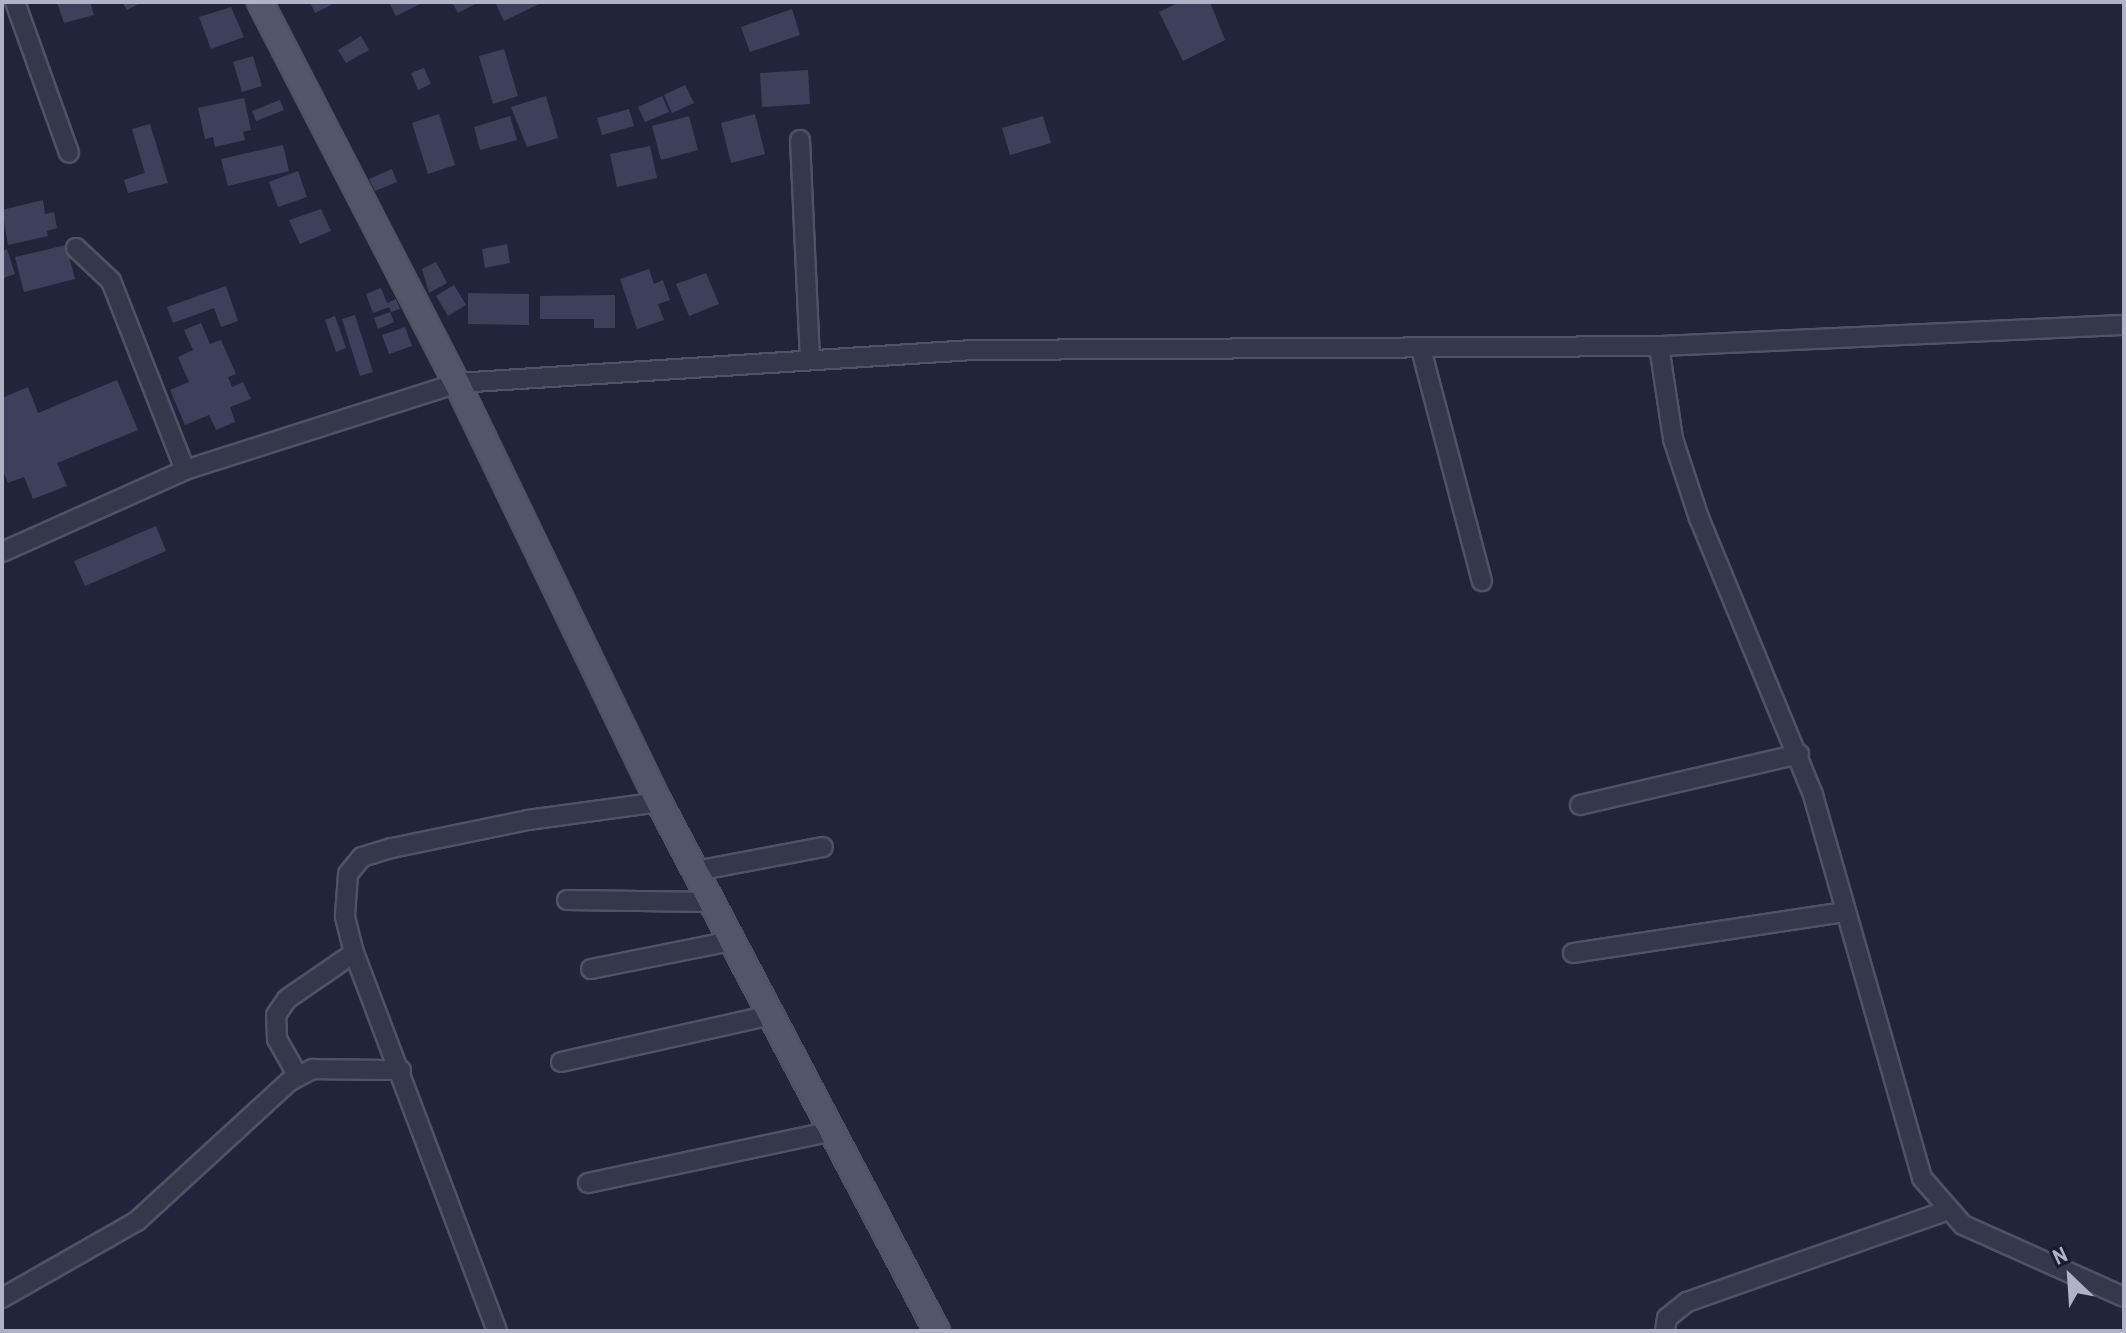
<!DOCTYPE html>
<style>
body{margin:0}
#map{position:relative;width:2126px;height:1333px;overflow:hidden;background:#21243b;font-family:"Archivo Narrow",sans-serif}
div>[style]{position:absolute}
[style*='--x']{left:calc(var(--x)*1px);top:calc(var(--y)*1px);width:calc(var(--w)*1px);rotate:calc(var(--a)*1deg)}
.building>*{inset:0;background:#3d405b}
.roads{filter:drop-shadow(2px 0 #505266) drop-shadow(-2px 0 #505266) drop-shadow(0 2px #505266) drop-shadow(0 -2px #505266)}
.minor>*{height:18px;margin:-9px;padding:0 9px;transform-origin:9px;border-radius:9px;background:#35374b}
.major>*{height:24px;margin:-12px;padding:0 12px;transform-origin:12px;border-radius:12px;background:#53556b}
span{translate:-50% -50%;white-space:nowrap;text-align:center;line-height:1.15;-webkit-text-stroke:6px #1b1c2f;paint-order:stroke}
.frame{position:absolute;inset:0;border:4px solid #b0b2c7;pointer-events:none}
.north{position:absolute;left:2030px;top:1237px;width:80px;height:80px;-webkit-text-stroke:6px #1b1c2f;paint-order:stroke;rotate:335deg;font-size:22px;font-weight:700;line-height:32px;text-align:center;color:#b0b2c7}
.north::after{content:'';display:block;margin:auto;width:28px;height:36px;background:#b0b2c7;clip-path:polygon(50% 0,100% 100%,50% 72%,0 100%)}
</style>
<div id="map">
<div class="building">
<i style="clip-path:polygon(52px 2px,90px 2px,94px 15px,64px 23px,58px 5px)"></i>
<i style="clip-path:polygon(122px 2px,142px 2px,127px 10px)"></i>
<i style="clip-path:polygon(310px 2px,330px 2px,331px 5px,315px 13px)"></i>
<i style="clip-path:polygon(389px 2px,424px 2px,396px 16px)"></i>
<i style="clip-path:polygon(452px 2px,479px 2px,458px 13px)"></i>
<i style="clip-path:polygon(495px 2px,543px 2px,504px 21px)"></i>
<i style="clip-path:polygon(1180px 2px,1210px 2px,1225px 40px,1183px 61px,1159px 12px)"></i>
<i style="clip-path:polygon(231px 7px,244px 37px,211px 49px,199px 17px)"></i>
<i style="clip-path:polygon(792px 9px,800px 35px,750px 52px,741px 27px)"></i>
<i style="clip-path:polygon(361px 36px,369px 50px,346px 63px,338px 50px)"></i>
<i style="clip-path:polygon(504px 49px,518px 96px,493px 104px,479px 56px)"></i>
<i style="clip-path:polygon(253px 56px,262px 86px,242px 92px,233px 62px)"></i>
<i style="clip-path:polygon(424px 68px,431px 84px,418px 90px,411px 73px)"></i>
<i style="clip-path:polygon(808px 70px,810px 104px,762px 107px,760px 73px)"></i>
<i style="clip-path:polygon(685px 85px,694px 103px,672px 113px,664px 95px)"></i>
<i style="clip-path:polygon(546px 96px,558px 138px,527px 147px,511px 107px)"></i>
<i style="clip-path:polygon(662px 96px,669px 112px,645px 122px,638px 107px)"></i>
<i style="clip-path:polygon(244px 98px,251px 130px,243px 132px,245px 140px,215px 147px,213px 137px,205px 139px,198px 108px)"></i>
<i style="clip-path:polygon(280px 100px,284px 110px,256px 121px,252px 111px)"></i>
<i style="clip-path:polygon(629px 109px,634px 126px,602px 135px,597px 118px)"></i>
<i style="clip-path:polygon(439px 114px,455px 165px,428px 174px,412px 123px)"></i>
<i style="clip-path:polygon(755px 114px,765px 154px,731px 163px,721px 123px)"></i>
<i style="clip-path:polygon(510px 116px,517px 140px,480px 150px,474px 127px)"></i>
<i style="clip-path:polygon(689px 116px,698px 150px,661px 160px,652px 126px)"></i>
<i style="clip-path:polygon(1043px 116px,1051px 143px,1010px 155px,1002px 128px)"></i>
<i style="clip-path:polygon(150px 124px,168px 183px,128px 193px,124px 180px,145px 173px,132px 129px)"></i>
<i style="clip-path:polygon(283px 145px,289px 171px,228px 186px,221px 159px)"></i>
<i style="clip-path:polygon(650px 146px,657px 178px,617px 187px,610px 154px)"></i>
<i style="clip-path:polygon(392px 169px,397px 182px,375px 191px,369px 179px)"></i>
<i style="clip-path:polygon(298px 171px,307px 197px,278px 207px,269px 182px)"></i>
<i style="clip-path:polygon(43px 200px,45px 214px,54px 212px,57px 228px,47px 231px,48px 236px,8px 245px,2px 210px)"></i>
<i style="clip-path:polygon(321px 209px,331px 231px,300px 244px,289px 220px)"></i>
<i style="clip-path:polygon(507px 244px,510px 263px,485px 268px,482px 249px)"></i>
<i style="clip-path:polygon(66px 245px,75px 279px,24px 292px,15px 257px)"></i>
<i style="clip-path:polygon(7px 249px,15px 274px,4px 278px,2px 251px)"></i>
<i style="clip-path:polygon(436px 262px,447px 283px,429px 293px,422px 269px)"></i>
<i style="clip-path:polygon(649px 269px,654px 284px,663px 280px,670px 300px,658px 304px,664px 320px,637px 329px,620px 279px)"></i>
<i style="clip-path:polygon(706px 273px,719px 304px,689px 316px,676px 284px)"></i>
<i style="clip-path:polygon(454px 285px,466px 305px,448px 316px,436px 296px)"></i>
<i style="clip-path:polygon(226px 286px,238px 321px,221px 327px,214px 308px,173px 323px,167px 307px)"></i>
<i style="clip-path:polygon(381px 288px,387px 303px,396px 299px,400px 309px,391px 312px,389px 307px,373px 313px,366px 294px)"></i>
<i style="clip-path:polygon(468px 293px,529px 294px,529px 325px,468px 324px)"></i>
<i style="clip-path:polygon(615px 295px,615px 328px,594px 328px,594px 319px,540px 319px,540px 296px)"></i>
<i style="clip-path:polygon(390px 312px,394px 322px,378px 329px,374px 318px)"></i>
<i style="clip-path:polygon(355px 315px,373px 372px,360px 376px,342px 319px)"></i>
<i style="clip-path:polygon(335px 316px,346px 348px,336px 352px,325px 320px)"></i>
<i style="clip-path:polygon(201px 323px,210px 344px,221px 340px,236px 374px,228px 377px,232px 387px,243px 382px,251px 399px,230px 407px,235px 422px,216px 430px,209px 415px,185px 425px,170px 390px,189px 382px,178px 357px,193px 350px,184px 330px)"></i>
<i style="clip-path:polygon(405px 327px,412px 346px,389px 354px,382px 335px)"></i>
<i style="clip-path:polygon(117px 380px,138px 430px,57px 463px,67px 486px,33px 499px,24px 477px,8px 483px,2px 468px,2px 398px,28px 387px,38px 413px)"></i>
<i style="clip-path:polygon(156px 526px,166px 551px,85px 586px,74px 561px)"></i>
</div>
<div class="roads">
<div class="minor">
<i style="--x:15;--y:2;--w:160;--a:70.3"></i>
<i style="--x:800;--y:140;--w:220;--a:87.4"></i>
<i style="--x:76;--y:248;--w:48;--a:43.3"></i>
<i style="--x:111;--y:281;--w:203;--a:68.6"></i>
<i style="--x:1659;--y:346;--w:94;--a:81.4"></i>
<i style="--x:1673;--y:439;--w:83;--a:71.8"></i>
<i style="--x:1699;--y:518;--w:300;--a:67.6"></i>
<i style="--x:1813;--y:795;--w:398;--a:74.1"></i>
<i style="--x:1922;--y:1178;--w:62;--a:48.9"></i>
<i style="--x:1963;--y:1225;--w:176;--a:24.1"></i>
<i style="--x:1421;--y:349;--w:240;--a:75.3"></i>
<i style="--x:2;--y:552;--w:201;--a:-24.1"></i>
<i style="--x:185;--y:470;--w:286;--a:-17.7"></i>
<i style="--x:457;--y:383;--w:517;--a:-3.66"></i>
<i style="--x:973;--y:350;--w:686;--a:-0.33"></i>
<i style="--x:1659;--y:346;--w:465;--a:-2.6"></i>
<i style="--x:1580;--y:805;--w:225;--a:-13.1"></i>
<i style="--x:696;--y:871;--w:129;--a:-10.7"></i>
<i style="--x:567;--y:900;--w:145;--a:0.8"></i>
<i style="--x:1573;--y:953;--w:273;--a:-8.6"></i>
<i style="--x:591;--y:969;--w:143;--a:-11.3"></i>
<i style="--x:561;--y:1062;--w:216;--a:-12.6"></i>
<i style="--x:298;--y:1076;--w:43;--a:-119.6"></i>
<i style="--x:277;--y:1039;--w:24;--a:-92"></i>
<i style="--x:276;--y:1015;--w:19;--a:-55"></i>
<i style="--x:287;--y:999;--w:81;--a:-34.5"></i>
<i style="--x:588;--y:1183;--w:249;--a:-12"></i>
<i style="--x:2;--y:1298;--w:155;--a:-29.7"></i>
<i style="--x:137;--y:1221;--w:207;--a:-42.5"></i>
<i style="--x:290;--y:1081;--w:26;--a:-28"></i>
<i style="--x:313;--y:1069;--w:88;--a:0.7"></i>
<i style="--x:497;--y:1331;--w:404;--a:-110.7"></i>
<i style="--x:354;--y:953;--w:38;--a:-104"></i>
<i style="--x:345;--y:916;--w:42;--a:-85.9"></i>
<i style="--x:348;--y:874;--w:22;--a:-51"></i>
<i style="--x:362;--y:857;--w:31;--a:-17"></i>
<i style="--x:392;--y:848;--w:139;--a:-11.6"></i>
<i style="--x:528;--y:820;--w:132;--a:-7.8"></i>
<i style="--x:1665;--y:1331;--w:13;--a:-81"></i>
<i style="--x:1667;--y:1318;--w:26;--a:-39"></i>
<i style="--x:1687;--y:1302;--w:275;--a:-19.4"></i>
</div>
<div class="major">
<i style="--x:260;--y:2;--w:429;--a:62.7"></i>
<i style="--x:457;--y:383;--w:465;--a:64.3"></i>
<i style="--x:659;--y:802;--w:598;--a:62.28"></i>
</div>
</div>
<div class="frame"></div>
<div class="north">N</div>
</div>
